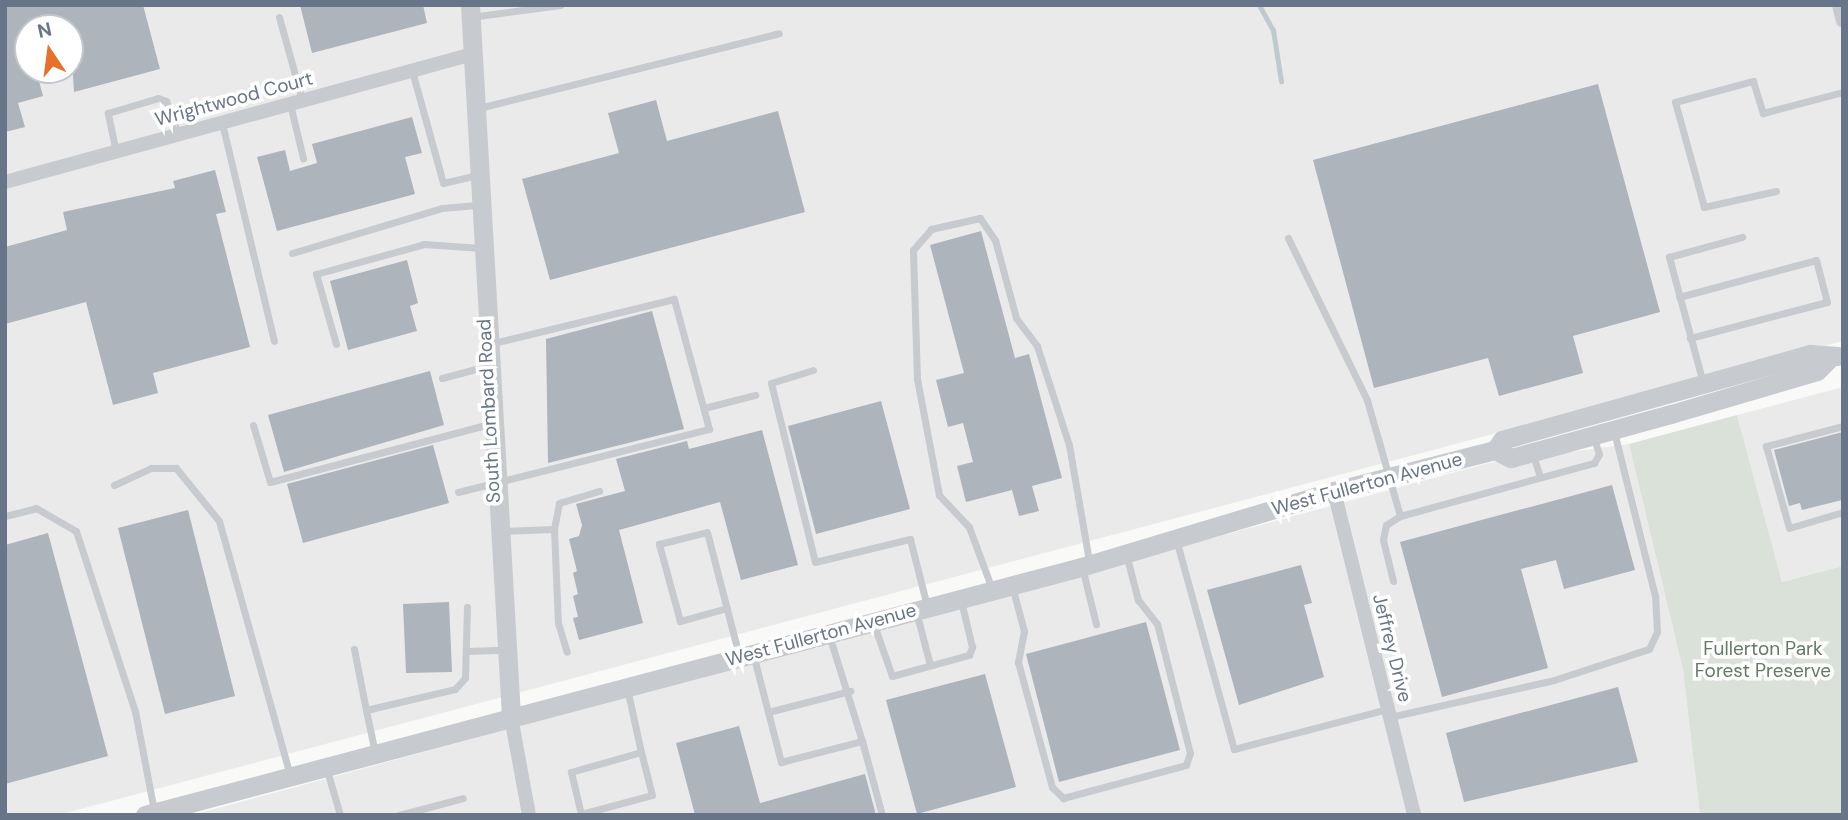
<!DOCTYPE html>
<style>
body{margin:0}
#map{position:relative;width:1848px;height:820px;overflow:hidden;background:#f9f9f7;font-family:"DM Sans",sans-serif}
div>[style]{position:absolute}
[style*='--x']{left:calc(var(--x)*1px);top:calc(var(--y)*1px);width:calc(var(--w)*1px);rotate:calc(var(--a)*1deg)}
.built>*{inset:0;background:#eaeaea}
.green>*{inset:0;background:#dae1d8}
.stream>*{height:5px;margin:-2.5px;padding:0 2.5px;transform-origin:2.5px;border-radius:2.5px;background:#c0c9ce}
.building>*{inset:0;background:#adb4bc}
.service>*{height:7px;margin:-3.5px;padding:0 3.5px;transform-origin:3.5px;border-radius:3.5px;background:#c7cace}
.minor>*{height:14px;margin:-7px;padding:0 7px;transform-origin:7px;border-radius:7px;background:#c7cace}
.tertiary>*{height:19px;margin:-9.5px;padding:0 9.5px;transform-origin:9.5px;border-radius:9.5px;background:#c7cace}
span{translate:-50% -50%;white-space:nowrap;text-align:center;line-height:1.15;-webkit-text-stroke:7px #fff;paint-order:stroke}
.street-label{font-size:19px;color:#687588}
.park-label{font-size:19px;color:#647a63}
.frame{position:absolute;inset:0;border:7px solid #687588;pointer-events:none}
.north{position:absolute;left:14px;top:14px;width:70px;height:70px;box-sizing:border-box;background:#fff;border:2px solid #c3c8cf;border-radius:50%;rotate:347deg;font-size:19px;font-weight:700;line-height:28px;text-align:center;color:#687588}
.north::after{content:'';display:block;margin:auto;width:24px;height:32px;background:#e5712a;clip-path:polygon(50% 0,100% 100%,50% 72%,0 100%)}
</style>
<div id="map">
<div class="built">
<i style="clip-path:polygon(evenodd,5px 5px,1843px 5px,1843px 341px,58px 815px,5px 815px,5px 5px,28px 28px,70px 28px,70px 70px,28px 70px,28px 28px)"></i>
<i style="clip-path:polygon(1843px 387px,1843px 566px,1782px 582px,1737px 415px)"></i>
<i style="clip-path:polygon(1629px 444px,1683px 670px,1700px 815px,192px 815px,1489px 463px)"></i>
</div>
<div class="green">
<i style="clip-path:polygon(1737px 415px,1782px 582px,1843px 566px,1843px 815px,1700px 815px,1683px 670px,1629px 444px)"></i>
</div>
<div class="stream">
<i style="--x:1259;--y:5;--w:29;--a:61"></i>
<i style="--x:1273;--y:30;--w:52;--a:81.1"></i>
</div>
<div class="building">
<i style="clip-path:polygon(5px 5px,143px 5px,160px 69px,74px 92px,70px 28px,28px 28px,28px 70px,36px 70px,43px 96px,18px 103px,25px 127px,5px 132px)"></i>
<i style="clip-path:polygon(300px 5px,423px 5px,427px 23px,312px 53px)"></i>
<i style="clip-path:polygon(1598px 84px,1660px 312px,1573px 336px,1583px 373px,1499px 396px,1488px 358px,1374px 388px,1313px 160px)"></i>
<i style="clip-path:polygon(656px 100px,667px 141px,778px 111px,805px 212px,550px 280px,522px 179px,619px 153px,608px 113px)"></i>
<i style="clip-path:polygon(412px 117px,422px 153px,405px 157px,415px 194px,277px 231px,257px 157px,285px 150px,290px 171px,317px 163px,312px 144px)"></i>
<i style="clip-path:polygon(215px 170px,226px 212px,216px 214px,250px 347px,153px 373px,158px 393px,113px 405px,86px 302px,5px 324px,5px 247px,67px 230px,63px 212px,175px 188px,173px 181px)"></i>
<i style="clip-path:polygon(981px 231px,1015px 358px,1029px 354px,1062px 478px,1032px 486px,1039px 511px,1019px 516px,1012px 490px,966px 502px,957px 466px,973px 462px,963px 423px,948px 427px,936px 380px,964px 373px,930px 245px)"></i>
<i style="clip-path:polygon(407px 260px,418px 303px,410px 306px,417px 331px,348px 350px,330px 281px)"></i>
<i style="clip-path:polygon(652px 311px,684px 429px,548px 463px,546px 339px)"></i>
<i style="clip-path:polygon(430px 371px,444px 425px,284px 472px,268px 415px)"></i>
<i style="clip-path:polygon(881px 401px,910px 509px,816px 534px,788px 426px)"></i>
<i style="clip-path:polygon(762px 430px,798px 565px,741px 580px,720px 502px,619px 530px,643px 623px,579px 640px,573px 618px,578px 617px,573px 596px,578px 594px,573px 573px,577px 571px,569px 539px,579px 536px,582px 525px,576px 504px,625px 491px,616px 459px,687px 441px,689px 449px)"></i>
<i style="clip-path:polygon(1843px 432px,1842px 500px,1802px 510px,1800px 503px,1789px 506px,1774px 450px)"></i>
<i style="clip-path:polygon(433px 445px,449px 503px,303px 543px,287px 484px)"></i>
<i style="clip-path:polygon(1612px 485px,1635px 570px,1564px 589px,1556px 560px,1521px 569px,1548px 668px,1442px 697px,1400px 542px)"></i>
<i style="clip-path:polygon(188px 510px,235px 696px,165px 714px,118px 528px)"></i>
<i style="clip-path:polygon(48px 533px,108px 756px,5px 784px,5px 545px)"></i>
<i style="clip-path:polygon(1301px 565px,1312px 603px,1304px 605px,1324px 677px,1239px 705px,1207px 590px)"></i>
<i style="clip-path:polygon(449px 602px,452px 672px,406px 673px,403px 604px)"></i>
<i style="clip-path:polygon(1146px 622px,1180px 750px,1059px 782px,1026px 654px)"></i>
<i style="clip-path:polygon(985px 674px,1016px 787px,917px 814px,886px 700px)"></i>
<i style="clip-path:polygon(1618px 687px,1638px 762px,1464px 802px,1446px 733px)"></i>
<i style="clip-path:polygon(739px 726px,760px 803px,865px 774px,876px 815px,695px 815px,676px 743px)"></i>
</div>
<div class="service">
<i style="--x:279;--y:17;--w:86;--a:74.5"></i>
<i style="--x:471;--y:17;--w:90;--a:-7.7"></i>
<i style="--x:412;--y:71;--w:116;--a:74.5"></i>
<i style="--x:443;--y:183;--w:36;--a:-13"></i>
<i style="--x:290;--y:104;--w:56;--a:76.5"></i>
<i style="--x:479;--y:108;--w:309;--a:-14"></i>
<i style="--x:222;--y:123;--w:224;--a:76.6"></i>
<i style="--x:116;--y:152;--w:40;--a:-102"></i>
<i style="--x:108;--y:113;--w:52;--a:-16.7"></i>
<i style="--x:158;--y:98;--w:9;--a:21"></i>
<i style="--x:166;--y:101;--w:35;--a:70"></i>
<i style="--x:1776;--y:191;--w:74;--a:167.5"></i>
<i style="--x:1704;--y:207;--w:109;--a:-105.4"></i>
<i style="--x:1675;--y:102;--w:81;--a:-15.1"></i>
<i style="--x:1753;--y:81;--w:34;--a:73"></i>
<i style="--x:1763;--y:113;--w:83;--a:-14.7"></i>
<i style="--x:1288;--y:238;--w:180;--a:64"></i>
<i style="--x:1367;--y:400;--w:121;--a:74.1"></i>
<i style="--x:1400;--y:516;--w:201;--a:-15.3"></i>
<i style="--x:1594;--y:463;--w:10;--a:-61"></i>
<i style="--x:1599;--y:454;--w:16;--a:-108"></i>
<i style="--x:292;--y:253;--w:157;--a:-16.7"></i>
<i style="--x:442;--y:208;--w:37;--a:-5"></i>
<i style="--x:1679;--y:297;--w:142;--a:-15.1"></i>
<i style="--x:1816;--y:260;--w:43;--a:75.3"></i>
<i style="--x:1827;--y:302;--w:142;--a:165.3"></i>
<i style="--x:336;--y:344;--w:73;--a:-105.9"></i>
<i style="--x:316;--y:274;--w:112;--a:-15.5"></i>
<i style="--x:424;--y:244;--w:57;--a:4"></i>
<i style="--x:813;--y:370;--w:44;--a:162.8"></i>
<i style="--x:771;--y:383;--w:184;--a:76.2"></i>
<i style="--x:815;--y:562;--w:98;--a:-13.6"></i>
<i style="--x:910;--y:539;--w:69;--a:75.8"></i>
<i style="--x:442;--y:378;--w:47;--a:-14.9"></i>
<i style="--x:1703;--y:383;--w:131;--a:-105.1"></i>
<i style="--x:1669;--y:257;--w:76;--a:-15.3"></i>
<i style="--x:704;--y:408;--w:53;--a:-14.3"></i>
<i style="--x:253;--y:425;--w:59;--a:73.4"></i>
<i style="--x:270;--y:482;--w:228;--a:-14.8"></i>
<i style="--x:1843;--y:426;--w:80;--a:165.4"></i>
<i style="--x:1766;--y:446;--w:85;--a:74.3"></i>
<i style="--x:1789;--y:528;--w:56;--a:-16.5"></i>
<i style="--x:1532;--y:452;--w:26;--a:72"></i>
<i style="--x:114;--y:485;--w:41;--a:-24.7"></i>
<i style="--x:151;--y:468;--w:25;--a:0"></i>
<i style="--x:176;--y:468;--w:68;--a:50.9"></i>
<i style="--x:219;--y:521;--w:264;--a:74.4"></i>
<i style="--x:458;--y:492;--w:259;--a:-14.1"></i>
<i style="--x:709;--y:429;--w:135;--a:-105.1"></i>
<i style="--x:674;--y:299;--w:186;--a:166.3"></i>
<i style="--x:5;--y:516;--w:32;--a:-14"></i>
<i style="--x:36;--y:508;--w:46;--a:29.9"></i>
<i style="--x:76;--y:531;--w:189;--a:71.9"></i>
<i style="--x:135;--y:711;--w:102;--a:79.2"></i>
<i style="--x:554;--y:529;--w:94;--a:87.6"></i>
<i style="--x:558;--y:623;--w:30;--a:73"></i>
<i style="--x:500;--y:531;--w:54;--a:-2.1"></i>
<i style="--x:554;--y:529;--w:26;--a:-79"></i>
<i style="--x:559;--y:503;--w:42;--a:-16.7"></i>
<i style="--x:1176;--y:539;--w:218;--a:74.6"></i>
<i style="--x:1234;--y:749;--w:159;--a:-14.6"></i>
<i style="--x:1082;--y:567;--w:59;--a:76.2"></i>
<i style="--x:1393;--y:581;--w:42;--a:-103.7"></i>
<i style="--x:1383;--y:540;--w:15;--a:-79"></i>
<i style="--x:1386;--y:525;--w:17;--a:-33"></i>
<i style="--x:1012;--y:586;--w:47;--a:75.1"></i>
<i style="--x:1024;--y:631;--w:32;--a:101"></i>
<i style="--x:1018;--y:662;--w:130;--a:74.8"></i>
<i style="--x:1052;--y:787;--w:16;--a:45"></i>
<i style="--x:1063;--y:798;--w:127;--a:-15"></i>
<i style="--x:1186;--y:765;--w:13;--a:-72"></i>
<i style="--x:1190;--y:753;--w:133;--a:-104.3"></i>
<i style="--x:1157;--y:624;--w:31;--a:-128"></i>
<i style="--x:1138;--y:600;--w:48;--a:-104.6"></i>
<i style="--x:992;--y:589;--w:66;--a:-110.4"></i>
<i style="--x:969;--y:527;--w:44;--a:-133.2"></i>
<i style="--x:939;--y:495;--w:118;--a:-100.7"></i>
<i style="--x:917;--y:379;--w:129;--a:-91.8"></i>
<i style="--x:913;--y:250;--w:28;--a:-49"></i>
<i style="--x:931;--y:229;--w:50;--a:-12.7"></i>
<i style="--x:980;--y:218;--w:27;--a:56"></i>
<i style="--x:995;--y:240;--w:81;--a:74.9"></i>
<i style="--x:1016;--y:318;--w:35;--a:53"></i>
<i style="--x:1037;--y:346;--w:104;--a:72.1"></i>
<i style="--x:1069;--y:445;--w:118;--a:80.2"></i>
<i style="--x:727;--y:608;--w:49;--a:164.5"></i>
<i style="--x:680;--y:621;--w:80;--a:-105.3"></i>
<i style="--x:659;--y:544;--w:49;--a:-14"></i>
<i style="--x:707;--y:532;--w:128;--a:75.5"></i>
<i style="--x:916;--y:611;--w:56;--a:75.5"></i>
<i style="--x:874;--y:625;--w:54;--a:70.6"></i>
<i style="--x:892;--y:676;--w:80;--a:-15.3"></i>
<i style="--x:969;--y:655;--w:9;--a:-69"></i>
<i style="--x:972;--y:647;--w:47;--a:-103.4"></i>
<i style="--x:354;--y:649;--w:62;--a:78.9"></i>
<i style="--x:468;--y:651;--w:35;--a:-2"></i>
<i style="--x:753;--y:654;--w:112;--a:75.5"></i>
<i style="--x:781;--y:762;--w:84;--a:-14.5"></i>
<i style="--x:862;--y:741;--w:111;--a:-107.3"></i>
<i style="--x:627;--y:688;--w:66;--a:77.7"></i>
<i style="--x:641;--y:752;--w:73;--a:164.1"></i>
<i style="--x:571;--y:772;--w:43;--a:76.6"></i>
<i style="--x:581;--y:814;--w:73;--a:-15"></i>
<i style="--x:652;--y:795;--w:44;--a:-104.3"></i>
<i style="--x:768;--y:712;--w:85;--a:-14.4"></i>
<i style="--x:1390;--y:717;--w:168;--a:-12.7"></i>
<i style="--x:1554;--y:680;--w:100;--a:-18.1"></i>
<i style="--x:1649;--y:649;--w:19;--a:-65"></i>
<i style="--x:1657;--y:632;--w:36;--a:-93"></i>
<i style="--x:1655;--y:596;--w:170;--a:-104"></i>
<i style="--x:862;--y:741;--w:77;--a:74.9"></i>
<i style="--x:375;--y:753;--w:44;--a:-101.8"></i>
<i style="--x:366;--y:710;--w:91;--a:-13.3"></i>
<i style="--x:455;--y:689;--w:15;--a:-48"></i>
<i style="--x:465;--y:678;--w:71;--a:-88.4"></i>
<i style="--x:326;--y:767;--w:50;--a:73.7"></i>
<i style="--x:399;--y:815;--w:66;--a:-14.9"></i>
</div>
<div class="minor">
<i style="--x:1839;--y:5;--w:16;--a:76"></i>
<i style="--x:5;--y:182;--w:484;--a:-15.3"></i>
<i style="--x:1334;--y:491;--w:334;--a:76.1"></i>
<i style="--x:511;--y:717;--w:100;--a:79.6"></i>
</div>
<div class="tertiary">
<i style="--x:470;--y:5;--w:713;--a:86.7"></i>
<i style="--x:1495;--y:450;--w:12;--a:-55"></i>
<i style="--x:1502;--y:440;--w:320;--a:-15.6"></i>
<i style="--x:1810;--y:354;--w:28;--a:4"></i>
<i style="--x:145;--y:815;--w:968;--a:-14.84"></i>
<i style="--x:1081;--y:567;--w:264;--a:-16.7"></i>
<i style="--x:1334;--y:491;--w:166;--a:-14.3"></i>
<i style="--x:1495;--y:450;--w:18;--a:27"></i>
<i style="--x:1511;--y:458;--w:166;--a:-15.4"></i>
<i style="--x:1671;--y:414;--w:152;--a:-16.4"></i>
<i style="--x:1817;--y:371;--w:18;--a:-45"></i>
</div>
<div class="street-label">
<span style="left:234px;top:99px;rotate:-15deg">Wrightwood Court</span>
<span style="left:489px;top:411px;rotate:-93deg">South Lombard Road</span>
<span style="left:1367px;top:484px;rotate:-15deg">West Fullerton Avenue</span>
<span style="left:821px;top:635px;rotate:-15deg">West Fullerton Avenue</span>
<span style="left:1392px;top:648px;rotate:76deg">Jeffrey Drive</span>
</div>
<div class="park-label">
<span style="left:1763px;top:660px">Fullerton Park<br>Forest Preserve</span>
</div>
<div class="frame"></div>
<div class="north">N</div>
</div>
